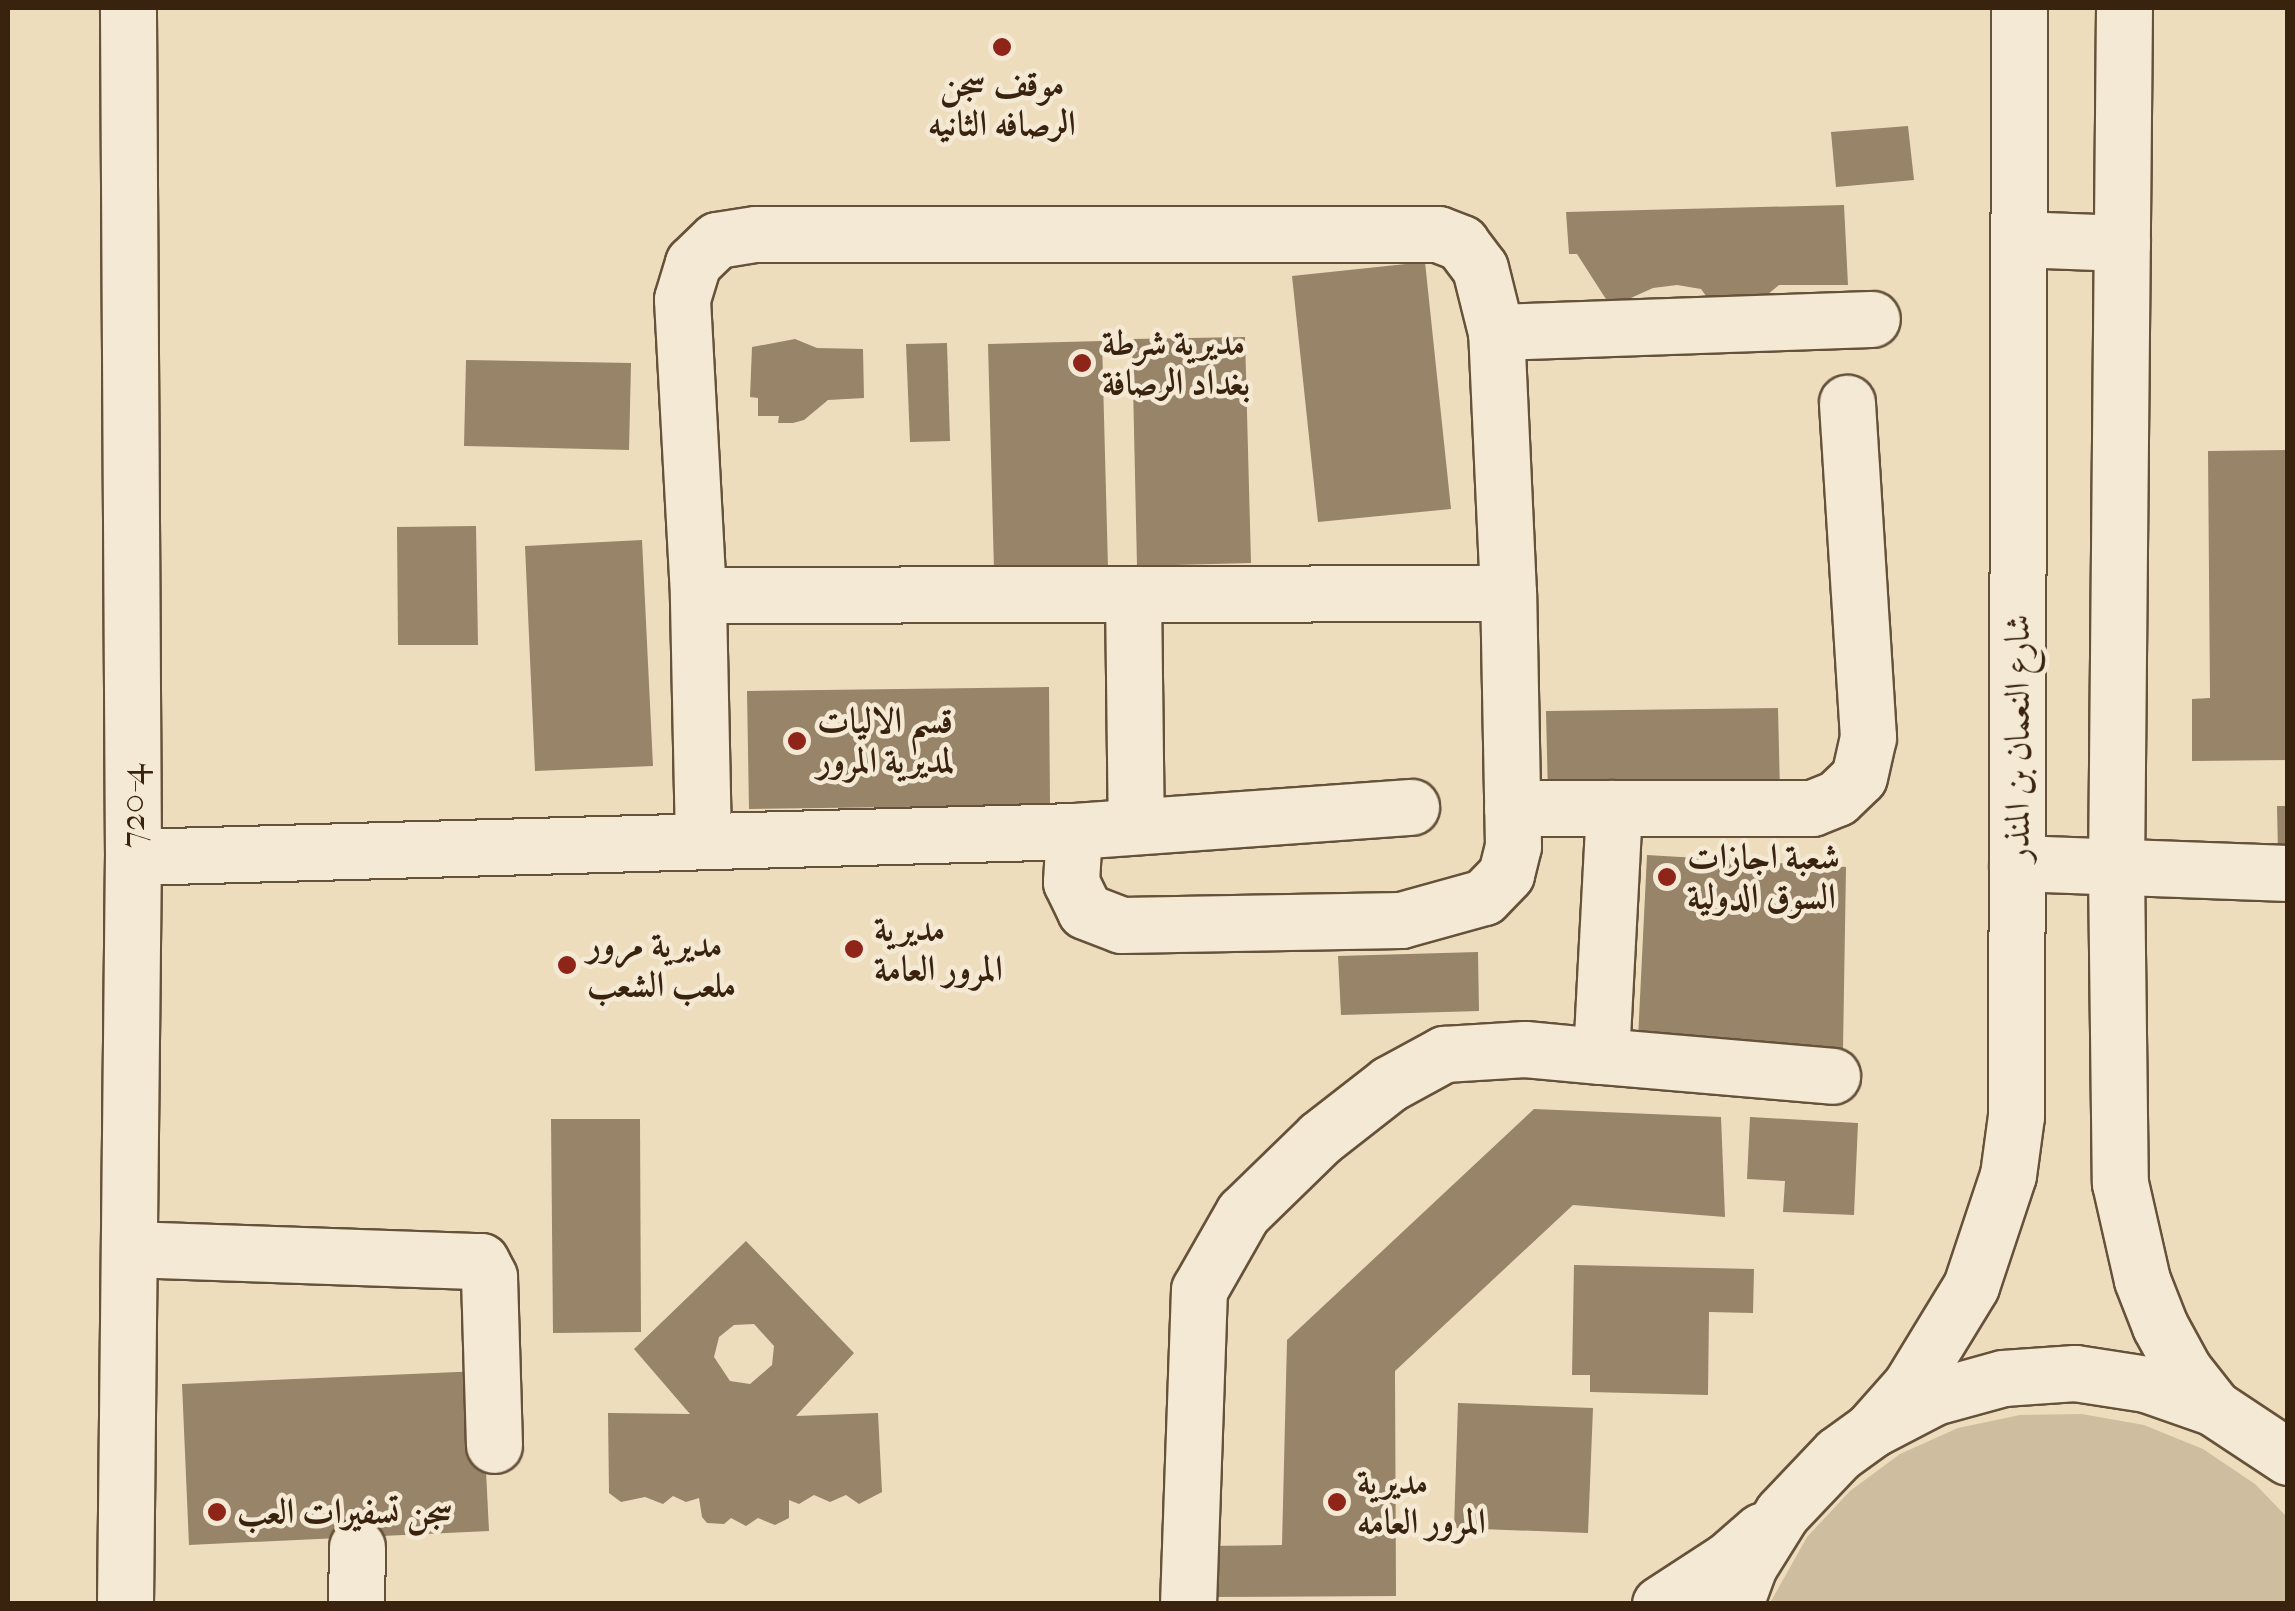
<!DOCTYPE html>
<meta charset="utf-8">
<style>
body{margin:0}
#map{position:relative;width:2295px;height:1611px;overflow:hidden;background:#eeddbd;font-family:"IM FELL French Canon",Amiri,serif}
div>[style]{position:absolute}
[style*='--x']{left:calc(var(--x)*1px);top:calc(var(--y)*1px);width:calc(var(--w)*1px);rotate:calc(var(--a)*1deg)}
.green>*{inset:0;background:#cfbd9f}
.building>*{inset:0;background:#978469}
.roads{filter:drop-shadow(2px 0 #66523a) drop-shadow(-2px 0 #66523a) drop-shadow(0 2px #66523a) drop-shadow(0 -2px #66523a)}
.minor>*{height:55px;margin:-27.5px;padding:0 27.5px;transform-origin:27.5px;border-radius:27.5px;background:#f4e9d4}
.dots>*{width:28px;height:28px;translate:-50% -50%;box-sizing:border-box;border:5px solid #f4e9d4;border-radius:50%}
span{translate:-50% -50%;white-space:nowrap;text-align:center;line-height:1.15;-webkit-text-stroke:9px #f4e9d4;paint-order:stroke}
.poi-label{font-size:35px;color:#39230f;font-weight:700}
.left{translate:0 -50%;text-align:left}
.street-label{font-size:35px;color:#39230f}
.frame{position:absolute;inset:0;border:10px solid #39230f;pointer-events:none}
</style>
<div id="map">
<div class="green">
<i style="clip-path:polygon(2082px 1414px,2144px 1425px,2203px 1449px,2255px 1484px,2287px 1517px,2287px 1603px,1770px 1603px,1807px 1537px,1850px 1491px,1900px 1454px,1958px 1428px,2020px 1415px)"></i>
</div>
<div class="building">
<i style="clip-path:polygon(1908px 126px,1914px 180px,1836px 187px,1831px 132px)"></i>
<i style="clip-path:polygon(1844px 205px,1848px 285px,1779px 285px,1756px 304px,1709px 300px,1701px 289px,1677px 285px,1653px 288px,1611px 307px,1577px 254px,1569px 254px,1566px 212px)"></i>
<i style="clip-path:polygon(1425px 262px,1451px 509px,1318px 522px,1292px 276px)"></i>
<i style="clip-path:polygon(1245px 337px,1251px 563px,1137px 566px,1132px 339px)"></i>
<i style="clip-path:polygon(795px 339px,817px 348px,863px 349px,864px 398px,828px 400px,804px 420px,793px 423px,778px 423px,779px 416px,758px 416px,758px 398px,750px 397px,752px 347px)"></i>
<i style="clip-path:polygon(1102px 341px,1108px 568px,994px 570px,988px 344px)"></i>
<i style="clip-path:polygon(947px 343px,950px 441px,910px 442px,906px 344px)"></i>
<i style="clip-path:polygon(466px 360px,631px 363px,629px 450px,464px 446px)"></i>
<i style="clip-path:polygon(2288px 450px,2288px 760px,2192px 761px,2192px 699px,2210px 698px,2208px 451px)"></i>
<i style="clip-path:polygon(476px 526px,478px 645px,398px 645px,397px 527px)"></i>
<i style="clip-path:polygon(642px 540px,653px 766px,535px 771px,525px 546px)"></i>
<i style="clip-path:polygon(1049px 687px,1050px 805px,749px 809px,747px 691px)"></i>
<i style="clip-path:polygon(1778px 708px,1780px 793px,1548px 796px,1546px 711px)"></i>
<i style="clip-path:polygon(2277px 806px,2288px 806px,2288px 852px,2278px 852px)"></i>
<i style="clip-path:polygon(1647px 855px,1846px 867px,1843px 1049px,1638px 1039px)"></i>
<i style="clip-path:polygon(1478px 952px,1479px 1011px,1341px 1015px,1338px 956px)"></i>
<i style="clip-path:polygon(1534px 1109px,1721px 1117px,1725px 1217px,1573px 1205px,1395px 1371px,1396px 1596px,1202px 1597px,1202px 1546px,1282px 1545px,1287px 1340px)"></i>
<i style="clip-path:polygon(1750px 1117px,1858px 1123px,1854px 1215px,1783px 1212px,1785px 1181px,1747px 1179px)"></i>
<i style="clip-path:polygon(551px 1119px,640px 1119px,641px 1332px,553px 1333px)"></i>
<i style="clip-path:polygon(evenodd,746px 1241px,854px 1353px,796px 1416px,878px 1413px,882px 1492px,859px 1504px,846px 1495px,830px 1502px,814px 1495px,799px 1504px,789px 1500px,789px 1518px,775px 1525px,758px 1518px,746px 1526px,731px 1518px,724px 1524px,707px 1523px,702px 1517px,699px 1498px,686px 1502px,673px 1496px,663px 1504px,645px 1497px,621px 1502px,609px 1493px,608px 1413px,690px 1414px,634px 1349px,746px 1241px,754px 1324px,774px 1346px,772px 1365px,750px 1384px,730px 1381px,714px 1357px,719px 1337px,734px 1325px,754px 1324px)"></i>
<i style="clip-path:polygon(1574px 1265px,1754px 1269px,1753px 1313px,1709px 1312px,1708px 1395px,1590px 1392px,1590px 1375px,1572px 1375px)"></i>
<i style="clip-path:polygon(481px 1371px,489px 1531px,189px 1545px,182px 1384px)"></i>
<i style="clip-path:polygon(1458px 1403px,1593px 1408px,1588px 1533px,1454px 1528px)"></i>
</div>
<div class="roads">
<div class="minor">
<i style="--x:2124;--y:8;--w:861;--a:90.53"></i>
<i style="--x:2116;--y:869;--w:314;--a:89.3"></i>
<i style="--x:2120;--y:1183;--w:99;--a:77.2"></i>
<i style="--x:2142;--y:1280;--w:49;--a:68.6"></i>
<i style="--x:2160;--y:1326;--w:50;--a:61.4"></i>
<i style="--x:2184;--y:1370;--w:48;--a:51.7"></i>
<i style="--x:2019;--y:239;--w:103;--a:2.2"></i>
<i style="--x:1133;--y:594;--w:231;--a:89.3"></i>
<i style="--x:698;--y:595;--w:810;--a:-0.14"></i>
<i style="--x:1512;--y:808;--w:300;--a:0"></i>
<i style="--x:1812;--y:808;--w:27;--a:-22"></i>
<i style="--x:1837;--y:798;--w:30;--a:-44"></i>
<i style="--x:1859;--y:777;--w:41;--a:-77.3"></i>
<i style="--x:1868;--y:737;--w:335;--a:-93.6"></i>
<i style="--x:1614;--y:808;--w:248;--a:93"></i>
<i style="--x:1601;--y:1056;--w:232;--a:4.9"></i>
<i style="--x:1074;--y:831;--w:51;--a:93.4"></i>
<i style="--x:1071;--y:882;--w:32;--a:64"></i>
<i style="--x:1085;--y:911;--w:39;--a:21"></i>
<i style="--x:1121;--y:925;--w:280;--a:-1"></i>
<i style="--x:1401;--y:920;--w:86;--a:-15.5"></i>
<i style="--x:1484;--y:897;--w:32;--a:-46"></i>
<i style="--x:1506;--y:874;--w:29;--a:-76"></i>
<i style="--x:1513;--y:846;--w:253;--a:-91.1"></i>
<i style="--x:1508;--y:593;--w:261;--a:-92.6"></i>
<i style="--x:1496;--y:332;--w:376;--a:-2"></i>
<i style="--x:703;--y:841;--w:246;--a:-91.2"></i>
<i style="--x:698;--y:595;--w:296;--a:-93.1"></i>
<i style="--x:682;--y:299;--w:38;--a:-73"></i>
<i style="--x:693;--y:263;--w:33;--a:-44"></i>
<i style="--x:717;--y:240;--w:39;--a:-9"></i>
<i style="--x:756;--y:234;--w:682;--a:0"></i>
<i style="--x:1438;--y:234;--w:25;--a:21"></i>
<i style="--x:1461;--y:243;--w:31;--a:53"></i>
<i style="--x:1480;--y:268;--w:66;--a:76"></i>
<i style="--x:133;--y:857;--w:941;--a:-1.58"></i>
<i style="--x:1074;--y:831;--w:338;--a:-4.1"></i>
<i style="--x:2017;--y:863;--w:271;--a:2.1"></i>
<i style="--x:129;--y:1249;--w:352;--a:2"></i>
<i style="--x:481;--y:1261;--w:18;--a:63"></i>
<i style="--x:489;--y:1277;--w:168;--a:88.3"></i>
<i style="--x:1871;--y:1430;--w:59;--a:-48.4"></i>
<i style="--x:1910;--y:1386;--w:117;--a:-58.6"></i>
<i style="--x:1971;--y:1286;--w:117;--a:-71.6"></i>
<i style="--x:2008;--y:1175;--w:60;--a:-82.3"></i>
<i style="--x:2016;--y:1116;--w:1108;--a:-89.84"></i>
<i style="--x:125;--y:1604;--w:747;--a:-89.39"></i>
<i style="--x:133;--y:857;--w:849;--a:-90.34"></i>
<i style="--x:356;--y:1604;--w:57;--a:-89"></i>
<i style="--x:1188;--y:1604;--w:314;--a:-88"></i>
<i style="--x:1199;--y:1290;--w:89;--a:-60.3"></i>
<i style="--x:1243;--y:1213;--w:107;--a:-44.2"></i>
<i style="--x:1320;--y:1138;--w:88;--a:-38"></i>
<i style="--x:1389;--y:1084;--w:63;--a:-28.6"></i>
<i style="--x:1444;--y:1054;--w:81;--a:-3.5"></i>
<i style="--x:1525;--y:1049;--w:76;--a:5.3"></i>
<i style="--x:1660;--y:1604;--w:82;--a:-33.1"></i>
<i style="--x:1729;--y:1559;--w:43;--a:-41.2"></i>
<i style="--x:1735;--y:1604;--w:40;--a:-69.8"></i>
<i style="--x:1749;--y:1566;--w:62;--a:-58.1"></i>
<i style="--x:1782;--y:1513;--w:81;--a:-46.5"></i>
<i style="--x:1838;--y:1454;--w:41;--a:-36"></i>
<i style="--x:1871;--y:1430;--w:71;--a:-27.6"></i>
<i style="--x:1934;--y:1397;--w:72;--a:-15.4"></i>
<i style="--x:2003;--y:1378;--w:72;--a:-4"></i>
<i style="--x:2075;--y:1373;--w:72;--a:8.8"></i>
<i style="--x:2146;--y:1384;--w:72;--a:19.4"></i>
<i style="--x:2214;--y:1408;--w:89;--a:33.5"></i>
</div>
</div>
<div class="dots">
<i style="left:1002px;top:47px;background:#8f2418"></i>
<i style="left:1082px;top:363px;background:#8f2418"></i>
<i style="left:797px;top:741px;background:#8f2418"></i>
<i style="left:1667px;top:877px;background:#8f2418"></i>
<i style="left:854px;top:949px;background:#8f2418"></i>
<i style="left:567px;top:965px;background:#8f2418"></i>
<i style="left:1337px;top:1502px;background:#8f2418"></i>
<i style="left:217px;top:1512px;background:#8f2418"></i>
</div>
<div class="poi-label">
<span style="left:1002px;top:104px">موقف سجن<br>الرصافه الثانيه</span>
<span class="left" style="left:1102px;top:363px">مديرية شرطة<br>بغداد الرصافة</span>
<span class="left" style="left:817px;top:741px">قسم الاليات<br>لمديرية المرور</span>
<span class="left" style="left:1687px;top:877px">شعبة اجازات<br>السوق الدولية</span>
<span class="left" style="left:874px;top:949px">مديرية<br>المرور العامة</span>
<span class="left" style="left:587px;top:965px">مديرية مرور<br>ملعب الشعب</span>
<span class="left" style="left:1357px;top:1502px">مديرية<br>المرور العامه</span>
<span class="left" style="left:237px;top:1512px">سجن تسفيرات العب</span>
</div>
<div class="street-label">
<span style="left:2018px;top:738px;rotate:-90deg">شارع النعمان بن المنذر</span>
<span style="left:133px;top:806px;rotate:-90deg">720-4</span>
</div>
<div class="frame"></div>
</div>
